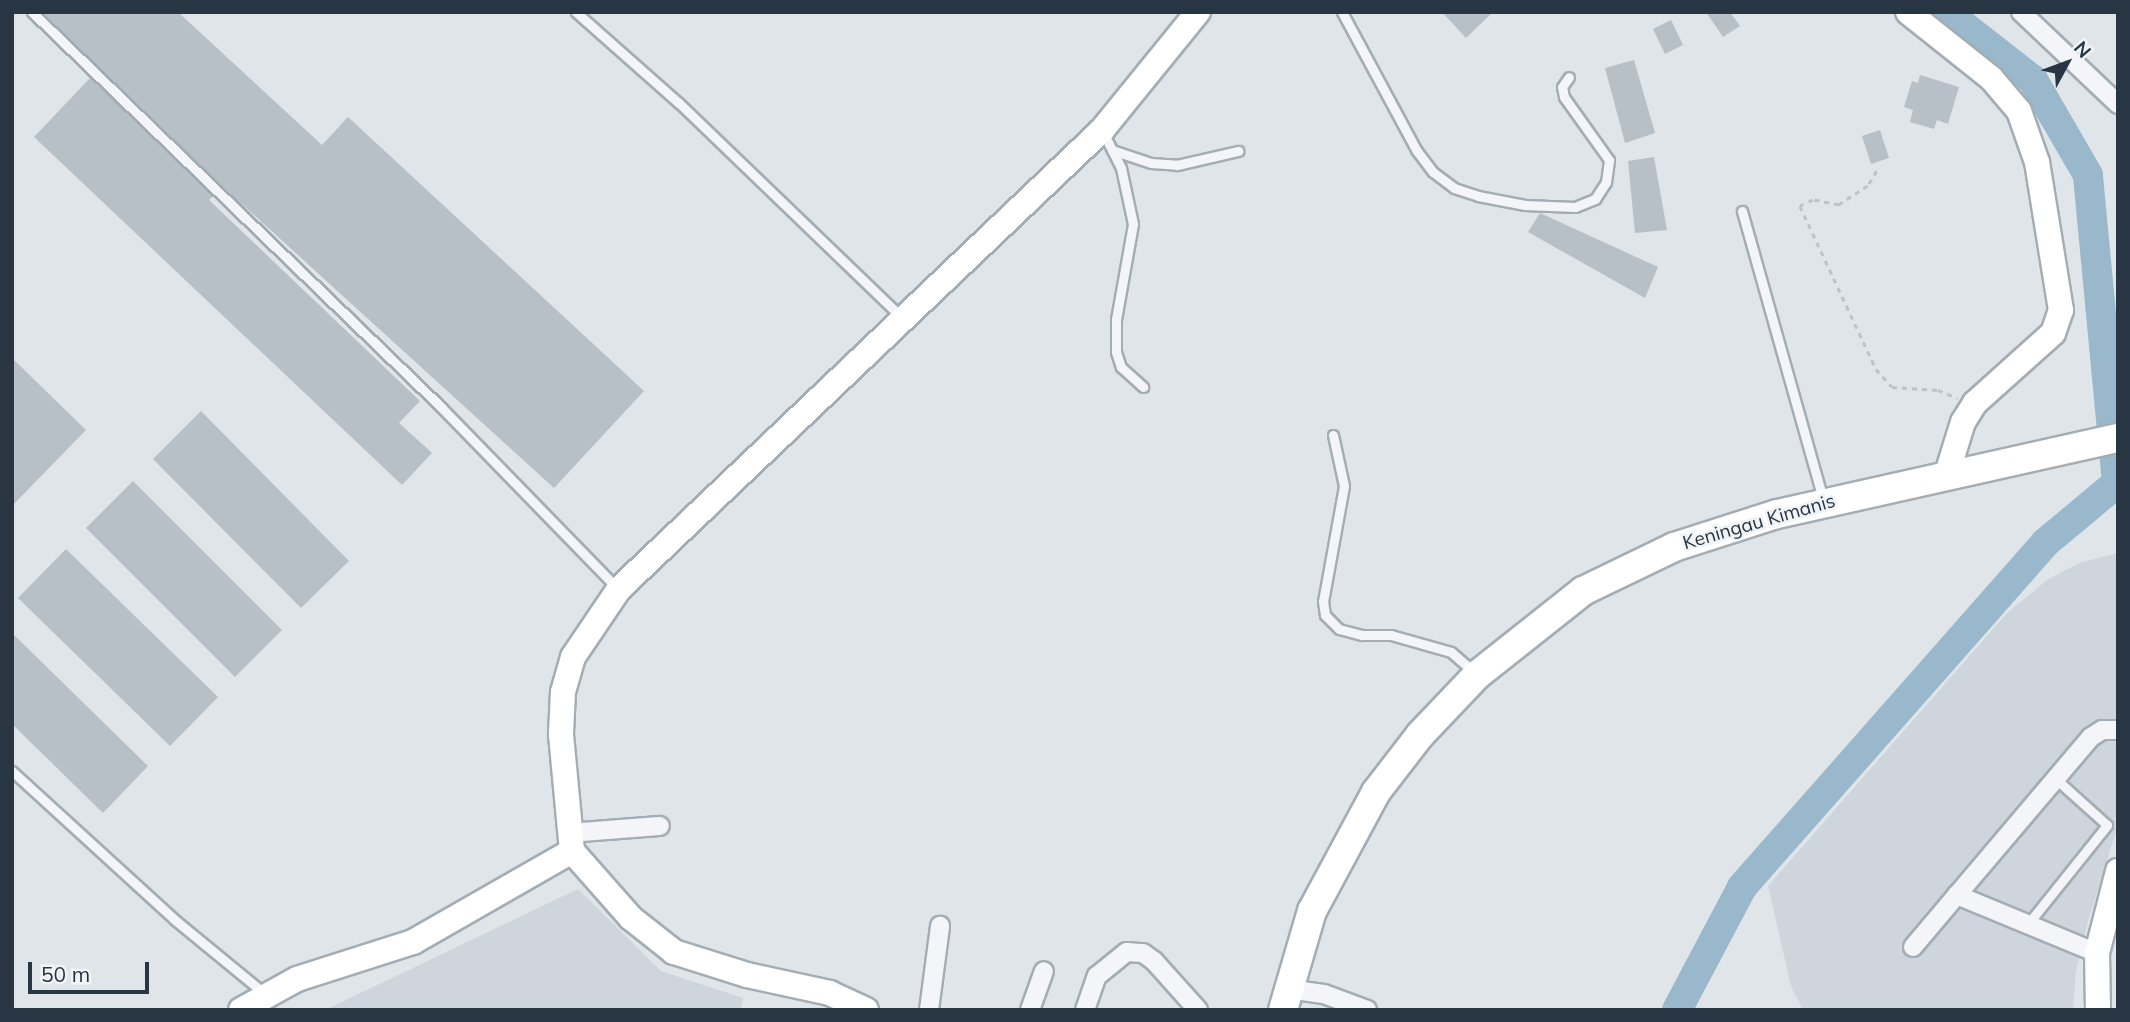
<!DOCTYPE html>
<style>
body{margin:0}
#map{position:relative;width:2130px;height:1022px;overflow:hidden;background:#e0e5ea;font-family:Mulish,sans-serif}
div>[style]{position:absolute}
[style*='--x']{left:calc(var(--x)*1px);top:calc(var(--y)*1px);width:calc(var(--w)*1px);rotate:calc(var(--a)*1deg)}
.built>*{inset:0;background:#ced5dc}
.river>*{height:30px;margin:-15px;padding:0 15px;transform-origin:15px;border-radius:15px;background:#9ab8cb}
.building>*{inset:0;background:#b7bfc7}
.path>*{height:2.5px;margin-top:-1.25px;transform-origin:0;background:repeating-linear-gradient(90deg,#bec3c9 0 5px,transparent 0 10px)}
.roads{filter:drop-shadow(2px 0 #a5adb4) drop-shadow(-2px 0 #a5adb4) drop-shadow(0 2px #a5adb4) drop-shadow(0 -2px #a5adb4)}
.lane>*{height:9px;margin:-4.5px;padding:0 4.5px;transform-origin:4.5px;border-radius:4.5px;background:#f3f5f8}
.street>*{height:18px;margin:-9px;padding:0 9px;transform-origin:9px;border-radius:9px;background:#f3f5f8}
.secondary>*{height:24px;margin:-12px;padding:0 12px;transform-origin:12px;border-radius:12px;background:#fff}
.primary>*{height:28px;margin:-14px;padding:0 14px;transform-origin:14px;border-radius:14px;background:#fff}
span{translate:-50% -50%;white-space:nowrap;text-align:center;line-height:1.15;-webkit-text-stroke:5px #f0f4f7;paint-order:stroke}
.street-label{font-size:19px;color:#283542}
.frame{position:absolute;inset:0;border:14px solid #283542;pointer-events:none}
.north{position:absolute;left:2032px;top:28px;width:70px;height:70px;-webkit-text-stroke:5px #f0f4f7;paint-order:stroke;rotate:49deg;font-size:19px;font-weight:700;line-height:28px;text-align:center;color:#283542}
.north::after{content:'';display:block;margin:auto;width:24px;height:32px;background:#283542;clip-path:polygon(50% 0,100% 100%,50% 72%,0 100%)}
.scale{position:absolute;left:28px;top:962px;width:121px;height:32px;box-sizing:border-box;border:4px solid #283542;border-top:0;padding-left:9px;font-size:21px;line-height:24px;white-space:nowrap;color:#283542;-webkit-text-stroke:5px #f0f4f7;paint-order:stroke}
</style>
<div id="map">
<div class="built">
<i style="clip-path:polygon(2118px 553px,2118px 825px,2089px 918px,2076px 971px,2073px 1010px,1803px 1010px,1791px 986px,1768px 886px,2007px 613px,2047px 580px,2079px 563px)"></i>
<i style="clip-path:polygon(578px 889px,661px 971px,743px 998px,741px 1010px,325px 1010px)"></i>
</div>
<div class="river">
<i style="--x:1677;--y:1010;--w:139;--a:-62.1"></i>
<i style="--x:1742;--y:887;--w:458;--a:-48.6"></i>
<i style="--x:2045;--y:543;--w:94;--a:-39.8"></i>
<i style="--x:2117;--y:483;--w:309;--a:-95.4"></i>
<i style="--x:2088;--y:175;--w:110;--a:-120.1"></i>
<i style="--x:2033;--y:80;--w:110;--a:-142"></i>
</div>
<div class="building">
<i style="clip-path:polygon(42px 12px,178px 12px,322px 145px,348px 117px,644px 391px,554px 488px,222px 186px)"></i>
<i style="clip-path:polygon(1442px 12px,1493px 12px,1466px 38px)"></i>
<i style="clip-path:polygon(1706px 12px,1730px 12px,1740px 26px,1723px 37px)"></i>
<i style="clip-path:polygon(1671px 20px,1683px 45px,1665px 54px,1653px 29px)"></i>
<i style="clip-path:polygon(1634px 60px,1655px 133px,1625px 143px,1605px 68px)"></i>
<i style="clip-path:polygon(1920px 75px,1959px 87px,1948px 124px,1937px 120px,1934px 129px,1910px 122px,1913px 110px,1904px 107px,1912px 81px,1918px 83px)"></i>
<i style="clip-path:polygon(90px 78px,213px 196px,209px 200px,420px 401px,399px 423px,432px 453px,402px 485px,34px 137px)"></i>
<i style="clip-path:polygon(1880px 130px,1889px 158px,1871px 164px,1862px 136px)"></i>
<i style="clip-path:polygon(1654px 157px,1667px 230px,1635px 233px,1628px 161px)"></i>
<i style="clip-path:polygon(1540px 213px,1658px 267px,1645px 298px,1528px 232px)"></i>
<i style="clip-path:polygon(12px 358px,86px 430px,12px 506px)"></i>
<i style="clip-path:polygon(201px 411px,349px 561px,301px 608px,153px 459px)"></i>
<i style="clip-path:polygon(133px 481px,282px 630px,235px 677px,86px 528px)"></i>
<i style="clip-path:polygon(66px 549px,218px 697px,170px 746px,18px 598px)"></i>
<i style="clip-path:polygon(12px 633px,148px 766px,103px 813px,12px 724px)"></i>
</div>
<div class="path">
<i style="--x:1877;--y:171;--w:17;--a:121"></i>
<i style="--x:1868;--y:186;--w:35;--a:147"></i>
<i style="--x:1839;--y:205;--w:26;--a:-169"></i>
<i style="--x:1813;--y:200;--w:14;--a:155"></i>
<i style="--x:1800;--y:206;--w:180;--a:65"></i>
<i style="--x:1876;--y:369;--w:24;--a:48"></i>
<i style="--x:1892;--y:387;--w:46;--a:3.7"></i>
<i style="--x:1938;--y:390;--w:21;--a:23"></i>
</div>
<div class="roads">
<div class="lane">
<i style="--x:32;--y:12;--w:570;--a:44"></i>
<i style="--x:442;--y:408;--w:251;--a:45.8"></i>
<i style="--x:576;--y:12;--w:137;--a:41.5"></i>
<i style="--x:679;--y:103;--w:308;--a:43.9"></i>
<i style="--x:1342;--y:12;--w:158;--a:61.7"></i>
<i style="--x:1417;--y:151;--w:26;--a:53"></i>
<i style="--x:1433;--y:172;--w:26;--a:37"></i>
<i style="--x:1454;--y:188;--w:25;--a:18"></i>
<i style="--x:1478;--y:196;--w:48;--a:10.8"></i>
<i style="--x:1525;--y:205;--w:50;--a:2.3"></i>
<i style="--x:1575;--y:207;--w:22;--a:-22"></i>
<i style="--x:1595;--y:199;--w:20;--a:-57"></i>
<i style="--x:1606;--y:182;--w:22;--a:-82"></i>
<i style="--x:1609;--y:160;--w:77;--a:-125.5"></i>
<i style="--x:1564;--y:97;--w:10;--a:-101"></i>
<i style="--x:1562;--y:87;--w:12;--a:-55"></i>
<i style="--x:1103;--y:132;--w:40;--a:63.4"></i>
<i style="--x:1121;--y:168;--w:57;--a:77.9"></i>
<i style="--x:1133;--y:224;--w:97;--a:100.1"></i>
<i style="--x:1116;--y:319;--w:33;--a:90"></i>
<i style="--x:1116;--y:352;--w:16;--a:72"></i>
<i style="--x:1121;--y:367;--w:30;--a:42"></i>
<i style="--x:1112;--y:150;--w:41;--a:18.4"></i>
<i style="--x:1151;--y:163;--w:26;--a:4"></i>
<i style="--x:1177;--y:165;--w:63;--a:-12.9"></i>
<i style="--x:1742;--y:211;--w:300;--a:74.3"></i>
<i style="--x:1333;--y:435;--w:52;--a:77.8"></i>
<i style="--x:1344;--y:486;--w:117;--a:100.3"></i>
<i style="--x:1323;--y:601;--w:14;--a:82"></i>
<i style="--x:1325;--y:615;--w:20;--a:45"></i>
<i style="--x:1339;--y:629;--w:24;--a:15"></i>
<i style="--x:1362;--y:635;--w:29;--a:0"></i>
<i style="--x:1391;--y:635;--w:62;--a:15.8"></i>
<i style="--x:1451;--y:652;--w:32;--a:41"></i>
<i style="--x:12;--y:771;--w:221;--a:42.4"></i>
<i style="--x:175;--y:920;--w:117;--a:39.4"></i>
<i style="--x:2027;--y:925;--w:128;--a:-51.3"></i>
<i style="--x:2107;--y:825;--w:69;--a:-138"></i>
</div>
<div class="street">
<i style="--x:2021;--y:12;--w:134;--a:43.5"></i>
<i style="--x:568;--y:833;--w:92;--a:-4.4"></i>
<i style="--x:1913;--y:947;--w:68;--a:-49.8"></i>
<i style="--x:2097;--y:953;--w:152;--a:-157.5"></i>
<i style="--x:1957;--y:895;--w:207;--a:-49.7"></i>
<i style="--x:2091;--y:737;--w:13;--a:-32"></i>
<i style="--x:2102;--y:730;--w:16;--a:0"></i>
<i style="--x:1288;--y:989;--w:36;--a:8"></i>
<i style="--x:1324;--y:994;--w:46;--a:20.4"></i>
<i style="--x:929;--y:1010;--w:85;--a:-82.5"></i>
<i style="--x:1030;--y:1010;--w:41;--a:-70.3"></i>
<i style="--x:1085;--y:1010;--w:36;--a:-71"></i>
<i style="--x:1097;--y:976;--w:38;--a:-39"></i>
<i style="--x:1127;--y:952;--w:16;--a:4"></i>
<i style="--x:1143;--y:953;--w:14;--a:36"></i>
<i style="--x:1154;--y:961;--w:66;--a:48.1"></i>
</div>
<div class="secondary">
<i style="--x:1908;--y:12;--w:106;--a:38.5"></i>
<i style="--x:1991;--y:78;--w:43;--a:49.7"></i>
<i style="--x:2019;--y:111;--w:54;--a:70.6"></i>
<i style="--x:2037;--y:162;--w:150;--a:80.8"></i>
<i style="--x:2061;--y:310;--w:24;--a:109"></i>
<i style="--x:2053;--y:333;--w:105;--a:138.1"></i>
<i style="--x:1975;--y:403;--w:22;--a:122"></i>
<i style="--x:1963;--y:422;--w:58;--a:107.2"></i>
<i style="--x:241;--y:1010;--w:64;--a:-29"></i>
<i style="--x:297;--y:979;--w:122;--a:-17.7"></i>
<i style="--x:413;--y:942;--w:183;--a:-29.8"></i>
<i style="--x:866;--y:1010;--w:40;--a:-155"></i>
<i style="--x:830;--y:993;--w:85;--a:-167.8"></i>
<i style="--x:747;--y:975;--w:77;--a:-162.5"></i>
<i style="--x:674;--y:952;--w:55;--a:-141.7"></i>
<i style="--x:631;--y:918;--w:89;--a:-131.4"></i>
<i style="--x:572;--y:851;--w:118;--a:-95.4"></i>
<i style="--x:561;--y:734;--w:42;--a:-87.3"></i>
<i style="--x:563;--y:692;--w:36;--a:-74"></i>
<i style="--x:573;--y:657;--w:82;--a:-55.9"></i>
<i style="--x:619;--y:589;--w:666;--a:-43.54"></i>
<i style="--x:1102;--y:130;--w:152;--a:-50.9"></i>
<i style="--x:2098;--y:1010;--w:57;--a:-91"></i>
<i style="--x:2097;--y:953;--w:85;--a:-75.6"></i>
</div>
<div class="primary">
<i style="--x:1283;--y:1010;--w:103;--a:-73.7"></i>
<i style="--x:1312;--y:911;--w:135;--a:-61.7"></i>
<i style="--x:1376;--y:792;--w:72;--a:-52.3"></i>
<i style="--x:1420;--y:735;--w:83;--a:-46.5"></i>
<i style="--x:1477;--y:675;--w:135;--a:-38.4"></i>
<i style="--x:1583;--y:591;--w:101;--a:-25.8"></i>
<i style="--x:1674;--y:547;--w:108;--a:-17.8"></i>
<i style="--x:1777;--y:514;--w:349;--a:-12.6"></i>
</div>
</div>
<div class="street-label">
<span style="left:1759px;top:522px;rotate:-16deg">Keningau Kimanis</span>
</div>
<div class="frame"></div>
<div class="north">N</div>
<div class="scale">50 m</div>
</div>
